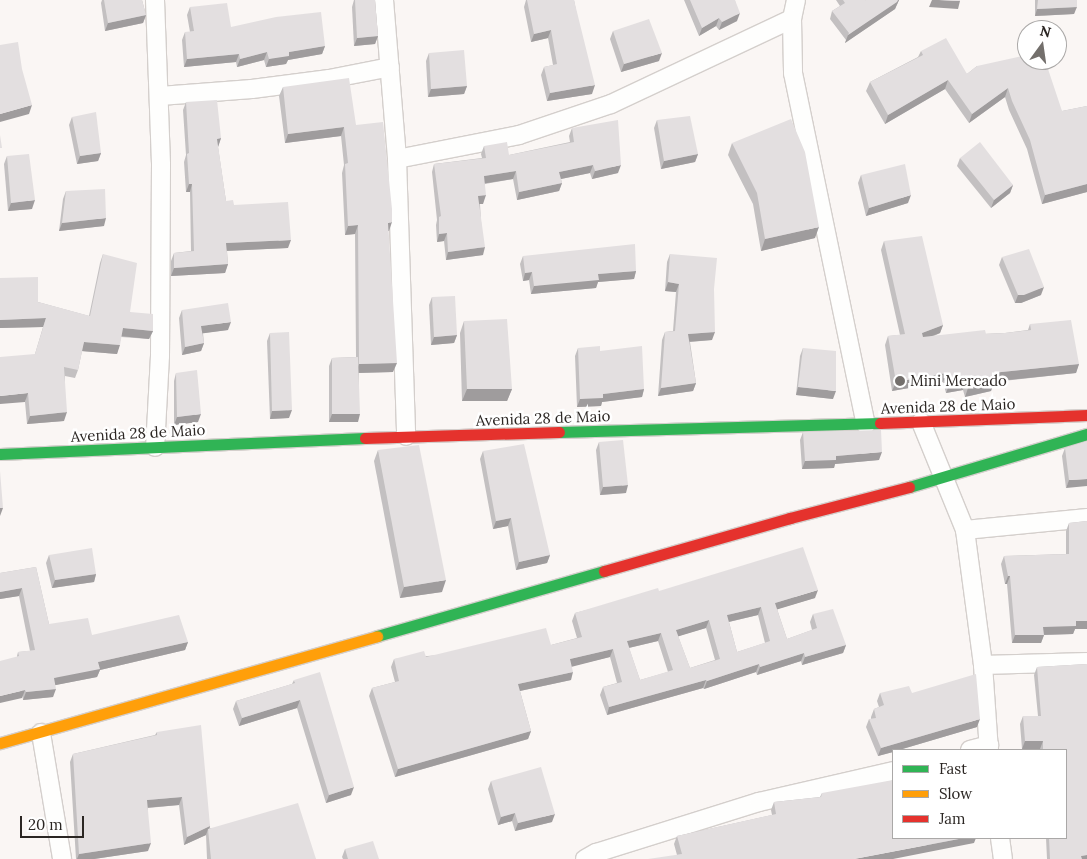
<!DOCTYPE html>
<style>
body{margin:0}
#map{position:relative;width:1087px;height:859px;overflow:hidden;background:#faf6f4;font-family:Lora,serif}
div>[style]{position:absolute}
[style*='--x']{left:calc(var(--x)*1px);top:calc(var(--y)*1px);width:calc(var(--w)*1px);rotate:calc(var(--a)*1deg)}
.roads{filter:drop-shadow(1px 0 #d4cfcc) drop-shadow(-1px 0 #d4cfcc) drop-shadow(0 1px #d4cfcc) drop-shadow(0 -1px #d4cfcc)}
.street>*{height:18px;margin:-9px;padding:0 9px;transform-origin:9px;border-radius:9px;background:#fefefd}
.fast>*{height:11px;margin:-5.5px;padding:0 5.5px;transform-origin:5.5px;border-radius:5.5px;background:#30b455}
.slow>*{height:11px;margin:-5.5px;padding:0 5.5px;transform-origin:5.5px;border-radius:5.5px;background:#ff9f0a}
.jam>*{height:11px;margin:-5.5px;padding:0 5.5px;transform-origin:5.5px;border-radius:5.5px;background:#e5322d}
.wall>*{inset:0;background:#c3c0c1}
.shaded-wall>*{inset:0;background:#9f9c9d}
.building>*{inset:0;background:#e3dfe0}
.dots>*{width:14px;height:14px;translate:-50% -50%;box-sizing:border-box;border:2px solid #fff;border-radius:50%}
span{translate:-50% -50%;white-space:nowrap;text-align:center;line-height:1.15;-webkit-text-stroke:5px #fff;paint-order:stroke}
.poi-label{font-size:15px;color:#2b2623}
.left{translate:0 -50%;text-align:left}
.street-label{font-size:15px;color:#2b2623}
.legend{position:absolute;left:892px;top:749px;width:175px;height:90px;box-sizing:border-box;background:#fff;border:1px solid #aaa8a7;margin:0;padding:6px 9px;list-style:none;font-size:15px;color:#2b2623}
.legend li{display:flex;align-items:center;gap:10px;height:25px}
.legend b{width:25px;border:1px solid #aaa8a7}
.north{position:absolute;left:1017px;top:20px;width:50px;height:50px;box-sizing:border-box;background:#fff;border:1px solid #aaa8a7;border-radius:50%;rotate:14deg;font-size:14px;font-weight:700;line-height:20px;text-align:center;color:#2b2623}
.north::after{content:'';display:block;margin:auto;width:18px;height:22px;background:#736f6c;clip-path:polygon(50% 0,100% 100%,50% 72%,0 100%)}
.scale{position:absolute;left:20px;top:816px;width:64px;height:22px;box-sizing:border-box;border:2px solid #2b2623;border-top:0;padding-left:6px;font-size:15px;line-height:18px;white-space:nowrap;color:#2b2623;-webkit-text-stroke:4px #fff;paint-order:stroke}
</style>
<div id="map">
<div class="roads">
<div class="street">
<i style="--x:155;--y:0;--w:165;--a:87.9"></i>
<i style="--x:161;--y:165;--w:191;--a:90.3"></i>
<i style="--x:160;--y:356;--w:91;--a:93.1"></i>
<i style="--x:384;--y:0;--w:160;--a:85.3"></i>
<i style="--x:397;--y:159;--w:277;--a:88.1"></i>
<i style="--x:796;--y:0;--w:19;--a:102"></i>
<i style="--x:792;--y:19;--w:54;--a:88.9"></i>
<i style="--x:793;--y:73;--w:359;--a:78.3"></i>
<i style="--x:160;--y:96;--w:92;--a:-4.4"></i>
<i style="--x:252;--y:89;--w:78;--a:-7.4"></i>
<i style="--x:329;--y:79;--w:62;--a:-11.1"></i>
<i style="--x:397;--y:159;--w:124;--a:-11.1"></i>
<i style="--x:519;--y:135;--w:97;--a:-18.6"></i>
<i style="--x:611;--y:104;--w:200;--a:-25.2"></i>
<i style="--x:921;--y:422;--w:117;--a:67.8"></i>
<i style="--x:965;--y:530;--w:136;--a:82.4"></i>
<i style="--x:983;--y:665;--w:85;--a:86"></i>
<i style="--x:965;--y:530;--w:123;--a:-5.6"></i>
<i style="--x:983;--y:665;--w:104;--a:-1.7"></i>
<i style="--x:41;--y:733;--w:128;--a:80.5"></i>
<i style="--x:970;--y:750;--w:20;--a:-15"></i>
<i style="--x:1000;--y:838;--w:21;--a:82"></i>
<i style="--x:585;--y:859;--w:13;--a:-29"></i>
<i style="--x:596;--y:853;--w:171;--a:-17.4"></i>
<i style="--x:759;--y:802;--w:138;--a:-13"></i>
</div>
<div class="fast">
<i style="--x:559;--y:432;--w:321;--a:-1.6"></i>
<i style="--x:0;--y:454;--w:365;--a:-2.5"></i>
<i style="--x:909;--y:487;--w:186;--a:-16.6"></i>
<i style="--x:377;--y:636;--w:236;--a:-16"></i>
</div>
<div class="slow">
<i style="--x:0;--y:743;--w:392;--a:-15.8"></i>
</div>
<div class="jam">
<i style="--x:880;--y:423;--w:207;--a:-2.2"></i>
<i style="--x:365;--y:438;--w:194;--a:-1.8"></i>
<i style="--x:604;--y:571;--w:193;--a:-15.9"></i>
<i style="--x:790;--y:518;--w:123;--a:-14.6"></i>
</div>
</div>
<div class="wall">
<i style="clip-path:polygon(102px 0,142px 0,146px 15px,143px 23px,105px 31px,101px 3px)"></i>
<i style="clip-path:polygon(354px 0,375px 0,378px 36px,375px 44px,354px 46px,352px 7px)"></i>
<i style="clip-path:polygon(526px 0,574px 0,592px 94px,547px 101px,541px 75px,544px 67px,553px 65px,548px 38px,531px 42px,524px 7px)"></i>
<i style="clip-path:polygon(684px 0,735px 0,737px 21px,719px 30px,716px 26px,699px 36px)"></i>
<i style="clip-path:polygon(836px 0,865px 0,865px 1px,866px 0,899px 0,895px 9px,845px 43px,846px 40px,830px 19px,832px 11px,840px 6px)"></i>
<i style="clip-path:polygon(1035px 0,1077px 0,1074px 14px,1035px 16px)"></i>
<i style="clip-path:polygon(190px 7px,231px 27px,325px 46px,322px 54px,288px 60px,286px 64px,266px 67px,264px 60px,237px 67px,236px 62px,184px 67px,182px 40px,185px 32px,190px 32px,187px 15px)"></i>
<i style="clip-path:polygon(613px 31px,659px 61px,621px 72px,610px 39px)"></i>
<i style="clip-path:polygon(921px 51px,967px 74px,977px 66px,1062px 111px,1087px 106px,1087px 192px,1042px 204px,1027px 149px,1009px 110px,1005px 97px,969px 123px,945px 89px,885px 124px,866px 91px,870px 82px,918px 57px)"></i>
<i style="clip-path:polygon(429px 53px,467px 86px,464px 94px,428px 97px,426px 61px)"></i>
<i style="clip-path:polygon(283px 87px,356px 125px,389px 231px,388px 231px,393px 372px,359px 373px,358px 422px,329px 422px,329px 366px,332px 358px,356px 357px,355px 234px,345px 235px,342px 173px,344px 165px,341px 136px,285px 143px,279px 96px)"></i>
<i style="clip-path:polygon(186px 102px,221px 138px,218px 147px,226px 201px,234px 205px,288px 248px,227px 251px,228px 264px,225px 273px,171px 276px,171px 261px,174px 253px,191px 251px,190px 192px,186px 192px,184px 162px,186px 155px,183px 110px)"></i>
<i style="clip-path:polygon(72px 117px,101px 153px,98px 161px,77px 164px,69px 125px)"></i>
<i style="clip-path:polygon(657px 120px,698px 154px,695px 162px,661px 169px,654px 128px)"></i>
<i style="clip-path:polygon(572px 128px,618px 173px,592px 179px,590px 173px,561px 179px,562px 183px,559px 191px,517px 200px,513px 179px,485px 184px,483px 204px,480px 204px,483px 255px,446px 260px,444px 241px,437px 242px,436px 225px,437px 220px,432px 172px,434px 164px,482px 158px,481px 154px,484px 146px,509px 155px,570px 142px,569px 136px)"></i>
<i style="clip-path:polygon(732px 143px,815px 238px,761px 251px,753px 204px,728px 155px)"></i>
<i style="clip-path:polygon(7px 156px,32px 209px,8px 211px,4px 164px)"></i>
<i style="clip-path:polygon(960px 158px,1013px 185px,1010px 193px,991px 208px,957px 166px)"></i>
<i style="clip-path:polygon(861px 175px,908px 203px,866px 216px,858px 183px)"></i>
<i style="clip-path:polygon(66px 191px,104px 226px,59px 231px,63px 199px)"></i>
<i style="clip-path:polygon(884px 241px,943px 325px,940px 333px,934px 336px,1005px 333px,1028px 330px,1030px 324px,1079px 364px,1076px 373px,994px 382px,991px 391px,965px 397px,963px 390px,946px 393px,943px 382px,892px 391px,885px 345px,888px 336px,900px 335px,881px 250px)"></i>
<i style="clip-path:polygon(103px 254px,130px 312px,153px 331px,149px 339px,121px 337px,117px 354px,82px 351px,78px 370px,75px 378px,65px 376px,64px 421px,27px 424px,25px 402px,35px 354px,43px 327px,0 328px,0 278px,38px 302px,89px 316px,100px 263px)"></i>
<i style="clip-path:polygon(670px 254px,714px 289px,712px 340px,690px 342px,696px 383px,693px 391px,658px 396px,662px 340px,665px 332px,673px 331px,676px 292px,665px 291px,667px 262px)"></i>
<i style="clip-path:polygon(523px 256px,636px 271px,634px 279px,598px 282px,596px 288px,531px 294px,529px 280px,523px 281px,520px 264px)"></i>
<i style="clip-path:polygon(1002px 257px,1041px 295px,1021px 303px,1015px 303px,999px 265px)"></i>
<i style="clip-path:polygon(432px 297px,457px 335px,454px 343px,431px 345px,429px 305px)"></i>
<i style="clip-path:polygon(182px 310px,228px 330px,203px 333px,204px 343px,201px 351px,182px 355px,179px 318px)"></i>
<i style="clip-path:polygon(464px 321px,512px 389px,507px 401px,462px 401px,460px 333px)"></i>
<i style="clip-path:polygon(270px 333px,289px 418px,270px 419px,267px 341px)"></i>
<i style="clip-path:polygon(578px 348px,600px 351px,644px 389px,642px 397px,602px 402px,601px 406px,577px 407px,575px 356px)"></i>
<i style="clip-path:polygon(803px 348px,833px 399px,796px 395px,800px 356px)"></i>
<i style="clip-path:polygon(176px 373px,198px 422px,174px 425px,174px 381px)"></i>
<i style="clip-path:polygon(803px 432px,879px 460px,835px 464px,834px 468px,802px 469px,800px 440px)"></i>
<i style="clip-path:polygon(1087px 441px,1066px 488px,1062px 456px,1065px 448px)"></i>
<i style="clip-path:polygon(599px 442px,626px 493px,600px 495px,596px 450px)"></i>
<i style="clip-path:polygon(378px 450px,442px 592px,400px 598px,374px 461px)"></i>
<i style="clip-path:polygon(483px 451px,550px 555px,547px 563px,516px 570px,508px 526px,493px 529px,480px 459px)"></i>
<i style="clip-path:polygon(1087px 521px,1087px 629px,1075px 629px,1073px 634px,1044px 635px,1041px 643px,1012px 643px,1007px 584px,1005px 584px,1001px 564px,1004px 556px,1066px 554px,1066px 531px,1069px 523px)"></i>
<i style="clip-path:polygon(49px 555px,96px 574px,94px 582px,52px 588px,46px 563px)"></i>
<i style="clip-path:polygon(36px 567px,49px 624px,92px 635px,188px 642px,185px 650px,100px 670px,97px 677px,55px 685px,53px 697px,23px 700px,17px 656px,18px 652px,30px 651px,19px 596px,0 599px,0 573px)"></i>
<i style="clip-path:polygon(evenodd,659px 591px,815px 598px,777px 609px,787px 639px,812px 630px,810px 622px,813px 614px,846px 645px,843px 653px,802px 665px,801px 661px,757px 675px,756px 672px,704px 689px,703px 688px,607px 715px,600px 695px,603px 687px,617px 683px,610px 657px,572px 666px,571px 680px,520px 691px,531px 731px,528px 739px,395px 777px,369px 696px,372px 688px,395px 682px,391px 667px,394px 659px,551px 645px,577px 638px,572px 621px,575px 613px,659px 591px,758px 615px,765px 643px,737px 652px,729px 622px,758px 615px,659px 591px,706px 628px,715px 660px,690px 668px,678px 636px,706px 628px,659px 591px,658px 641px,668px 672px,640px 680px,629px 648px,658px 641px)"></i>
<i style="clip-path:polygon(1087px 664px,1087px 859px,1047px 859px,1046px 838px,1066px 838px,1066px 750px,1022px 749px,1020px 724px,1023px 716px,1038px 716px,1034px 675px,1037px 667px)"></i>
<i style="clip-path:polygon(294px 680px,351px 795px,326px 803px,297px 708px,239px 726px,233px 709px,236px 701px,292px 684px)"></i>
<i style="clip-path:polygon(880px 693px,912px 693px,977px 727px,899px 750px,893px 750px,893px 752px,878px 756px,866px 727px,869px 719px,871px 719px,871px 717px,874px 709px,879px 707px,877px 701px)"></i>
<i style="clip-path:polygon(157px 732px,210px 826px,210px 828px,316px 859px,207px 859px,206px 835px,184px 845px,179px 805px,148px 808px,148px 851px,94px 859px,76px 859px,70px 762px,73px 754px,155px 735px)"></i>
<i style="clip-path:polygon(491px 781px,552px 822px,515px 831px,512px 821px,498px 825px,488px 789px)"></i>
<i style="clip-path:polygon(822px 793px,974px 843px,677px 855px,674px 844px,677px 836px,772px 815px,771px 810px,774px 802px,820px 797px)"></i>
<i style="clip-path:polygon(345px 849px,379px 859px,343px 859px,342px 857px)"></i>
</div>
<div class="shaded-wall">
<i style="clip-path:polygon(898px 0,899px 0,895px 9px,845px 43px,848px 35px)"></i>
<i style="clip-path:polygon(932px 0,939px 0,960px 1px,958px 9px,929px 7px)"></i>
<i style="clip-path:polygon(1077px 7px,1074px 14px,1035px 16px,1037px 9px)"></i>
<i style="clip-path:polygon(740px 13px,737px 21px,719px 30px,722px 22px)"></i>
<i style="clip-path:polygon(146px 15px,143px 23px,105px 31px,108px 23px)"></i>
<i style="clip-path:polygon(719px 18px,716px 26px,699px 36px,702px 28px)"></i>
<i style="clip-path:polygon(551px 30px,548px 38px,531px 42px,534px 34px)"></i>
<i style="clip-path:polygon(378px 36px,375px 44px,354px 46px,357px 38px)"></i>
<i style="clip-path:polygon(325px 46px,322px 54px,288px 60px,286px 64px,266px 67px,269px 59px,289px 52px)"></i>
<i style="clip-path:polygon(267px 52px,264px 60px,237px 67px,240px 59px)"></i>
<i style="clip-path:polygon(662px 53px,659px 61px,621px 72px,624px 64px)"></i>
<i style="clip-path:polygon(239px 54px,236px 62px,184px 67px,187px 59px)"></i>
<i style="clip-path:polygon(948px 80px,945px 89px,885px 124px,888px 115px)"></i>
<i style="clip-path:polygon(595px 85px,592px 94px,547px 101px,550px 93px)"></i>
<i style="clip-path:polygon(467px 86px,464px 94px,428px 97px,431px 89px)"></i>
<i style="clip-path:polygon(1008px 88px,1005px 97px,969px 123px,972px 114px)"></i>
<i style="clip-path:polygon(32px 105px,29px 114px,0 122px,0 114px)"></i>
<i style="clip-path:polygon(344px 127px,341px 136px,285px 143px,288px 134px)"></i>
<i style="clip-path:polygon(221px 138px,218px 147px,214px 147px,217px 139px)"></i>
<i style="clip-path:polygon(101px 153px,98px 161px,77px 164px,80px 156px)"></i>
<i style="clip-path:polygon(698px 154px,695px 162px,661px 169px,664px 161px)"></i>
<i style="clip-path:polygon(593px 165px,590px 173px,556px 180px,559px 172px)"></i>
<i style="clip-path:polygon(621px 165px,618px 173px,592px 179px,595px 171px)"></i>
<i style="clip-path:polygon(516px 171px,513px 179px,481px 184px,484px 176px)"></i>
<i style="clip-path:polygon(562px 183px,559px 191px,517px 200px,519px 192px)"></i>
<i style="clip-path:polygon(189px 184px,192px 184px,190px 192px,186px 192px)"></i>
<i style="clip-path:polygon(1087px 184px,1087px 192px,1042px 204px,1045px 195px)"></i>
<i style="clip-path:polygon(1013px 185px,1010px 193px,991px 208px,994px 200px)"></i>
<i style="clip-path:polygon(486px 195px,483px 204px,476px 204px,478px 196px)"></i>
<i style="clip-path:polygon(911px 195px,908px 203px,866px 216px,869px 208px)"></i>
<i style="clip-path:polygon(35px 200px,32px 209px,8px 211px,11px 203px)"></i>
<i style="clip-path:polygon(106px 218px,104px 226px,59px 231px,62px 223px)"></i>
<i style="clip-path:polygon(392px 222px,389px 231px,384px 232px,388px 223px)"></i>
<i style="clip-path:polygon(358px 225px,355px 234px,345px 235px,348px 226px)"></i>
<i style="clip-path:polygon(819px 227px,815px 238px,761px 251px,765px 239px)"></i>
<i style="clip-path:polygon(447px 233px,444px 241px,437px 242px,439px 234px)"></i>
<i style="clip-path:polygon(291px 240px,288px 248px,223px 251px,226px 243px)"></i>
<i style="clip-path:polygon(485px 247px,483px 255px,446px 260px,448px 252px)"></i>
<i style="clip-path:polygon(228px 264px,225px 273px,171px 276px,174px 268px)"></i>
<i style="clip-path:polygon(636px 271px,634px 279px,598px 282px,596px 288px,531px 294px,534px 286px,598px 274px)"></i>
<i style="clip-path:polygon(532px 272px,529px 280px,523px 281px,525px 273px)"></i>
<i style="clip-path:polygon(668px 282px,679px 284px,676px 292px,665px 291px)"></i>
<i style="clip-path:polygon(1044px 287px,1041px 295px,1021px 303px,1015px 303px,1018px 295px)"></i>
<i style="clip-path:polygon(46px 318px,43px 327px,0 328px,0 320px)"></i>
<i style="clip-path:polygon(231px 322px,228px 330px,198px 334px,201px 326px)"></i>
<i style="clip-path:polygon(943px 325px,940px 333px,919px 341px,922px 333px)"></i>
<i style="clip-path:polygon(123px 328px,153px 331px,149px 339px,120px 336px)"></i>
<i style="clip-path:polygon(715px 332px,712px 340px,686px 342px,688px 334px)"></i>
<i style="clip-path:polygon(457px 335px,454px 343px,431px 345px,434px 337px)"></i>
<i style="clip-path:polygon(84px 342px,120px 345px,117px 354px,81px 351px)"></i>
<i style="clip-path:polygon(204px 343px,201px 351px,182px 355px,185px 347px)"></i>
<i style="clip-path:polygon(397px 363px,393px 372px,356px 373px,359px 364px)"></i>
<i style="clip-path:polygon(1079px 364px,1076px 373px,989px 382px,992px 373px)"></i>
<i style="clip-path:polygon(946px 373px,943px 382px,892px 391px,896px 382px)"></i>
<i style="clip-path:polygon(966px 381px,963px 390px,946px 393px,949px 385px)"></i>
<i style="clip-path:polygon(994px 382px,991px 391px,965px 397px,968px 388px)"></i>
<i style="clip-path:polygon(696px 383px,693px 391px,658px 396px,661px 388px)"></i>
<i style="clip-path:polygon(798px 387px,836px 391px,833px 399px,796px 395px)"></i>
<i style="clip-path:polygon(467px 389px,512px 389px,507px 401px,462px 401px)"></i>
<i style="clip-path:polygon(644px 389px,642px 397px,602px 402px,601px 406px,577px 407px,580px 399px,603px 394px)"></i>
<i style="clip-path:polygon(28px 393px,25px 402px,0 404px,0 396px)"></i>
<i style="clip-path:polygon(292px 410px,289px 418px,270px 419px,272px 411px)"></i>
<i style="clip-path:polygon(67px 412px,64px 421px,27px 424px,30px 416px)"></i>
<i style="clip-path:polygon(201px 414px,198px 422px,174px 425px,177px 417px)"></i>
<i style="clip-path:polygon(332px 414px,360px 414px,358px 422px,329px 422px)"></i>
<i style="clip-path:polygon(882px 452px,879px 460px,835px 464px,834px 468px,802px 469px,805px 461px,836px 456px)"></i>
<i style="clip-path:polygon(1087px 479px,1087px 486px,1066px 488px,1069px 480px)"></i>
<i style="clip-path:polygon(628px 485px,626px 493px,600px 495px,603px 487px)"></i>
<i style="clip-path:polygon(0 508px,3px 508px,0 516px)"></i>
<i style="clip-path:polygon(511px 518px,508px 526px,493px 529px,496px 521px)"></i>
<i style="clip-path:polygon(550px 555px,547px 563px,516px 570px,519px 562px)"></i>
<i style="clip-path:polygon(96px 574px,94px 582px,52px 588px,55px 580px)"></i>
<i style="clip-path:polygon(1008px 576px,1010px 576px,1007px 584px,1005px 584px)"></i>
<i style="clip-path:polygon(446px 580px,442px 592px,400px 598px,404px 587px)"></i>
<i style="clip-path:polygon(22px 588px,19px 596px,0 599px,0 592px)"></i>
<i style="clip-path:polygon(818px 590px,815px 598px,772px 611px,775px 603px)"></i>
<i style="clip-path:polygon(761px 607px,758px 615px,724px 623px,727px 615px)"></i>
<i style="clip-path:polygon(709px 620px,706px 628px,673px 638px,676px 630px)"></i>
<i style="clip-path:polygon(1076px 621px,1087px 621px,1087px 629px,1075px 629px,1073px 634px,1040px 635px,1043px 627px)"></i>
<i style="clip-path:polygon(661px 633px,658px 641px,624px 649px,627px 641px)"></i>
<i style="clip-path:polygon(1015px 635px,1044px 635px,1041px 643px,1012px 643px)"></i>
<i style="clip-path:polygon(188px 642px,185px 650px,100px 670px,97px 677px,51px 686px,54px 678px,98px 662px)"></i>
<i style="clip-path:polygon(846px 645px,843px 653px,802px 665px,805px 657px)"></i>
<i style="clip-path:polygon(613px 649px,610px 657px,567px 668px,570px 659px)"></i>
<i style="clip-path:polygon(804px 653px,801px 661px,757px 675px,760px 667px)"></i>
<i style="clip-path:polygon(759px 664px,756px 672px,704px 689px,707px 681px)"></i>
<i style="clip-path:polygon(573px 672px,571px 680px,515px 692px,518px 684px)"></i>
<i style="clip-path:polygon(706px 680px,703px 688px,607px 715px,609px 707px)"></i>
<i style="clip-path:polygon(56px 689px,53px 697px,23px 700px,26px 692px)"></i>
<i style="clip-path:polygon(25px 690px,22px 698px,0 703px,0 696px)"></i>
<i style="clip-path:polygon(300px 700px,297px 708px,239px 726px,242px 718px)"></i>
<i style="clip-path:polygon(980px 719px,977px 727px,899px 750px,893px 750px,893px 752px,878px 756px,881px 748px)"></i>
<i style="clip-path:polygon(531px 731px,528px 739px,395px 777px,398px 769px)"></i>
<i style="clip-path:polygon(1025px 741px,1043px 741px,1040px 749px,1022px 749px)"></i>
<i style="clip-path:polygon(354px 787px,351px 795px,326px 803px,329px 795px)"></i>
<i style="clip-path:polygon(182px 797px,179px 805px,144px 808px,147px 800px)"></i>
<i style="clip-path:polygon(515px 813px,512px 821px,498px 825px,501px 817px)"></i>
<i style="clip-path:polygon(555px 814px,552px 822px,515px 831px,518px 823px)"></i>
<i style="clip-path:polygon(210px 826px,208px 832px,208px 829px,206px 835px,184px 845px,187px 837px)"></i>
<i style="clip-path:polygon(964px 838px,976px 838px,974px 843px,893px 859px,854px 859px)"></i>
<i style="clip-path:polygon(151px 843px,148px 851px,94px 859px,77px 859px,79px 854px)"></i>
<i style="clip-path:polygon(1087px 855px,1087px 859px,1080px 859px,1081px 856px)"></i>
</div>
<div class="building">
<i style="clip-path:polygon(104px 0,142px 0,146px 15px,108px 23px)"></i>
<i style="clip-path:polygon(355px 0,375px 0,378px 36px,357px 38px)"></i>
<i style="clip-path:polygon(527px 0,574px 0,595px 85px,550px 93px,544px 67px,557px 64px,551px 30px,534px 34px)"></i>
<i style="clip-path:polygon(690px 0,735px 0,740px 13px,722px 22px,719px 18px,702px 28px)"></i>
<i style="clip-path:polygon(843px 0,865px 0,865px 1px,866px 0,898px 0,897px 2px,848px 35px,849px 33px,832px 11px,845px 3px)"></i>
<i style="clip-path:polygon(939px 0,960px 0,960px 1px)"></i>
<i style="clip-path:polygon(1038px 0,1077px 0,1077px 7px,1037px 9px)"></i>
<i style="clip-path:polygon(227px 3px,231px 27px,276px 17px,321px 12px,325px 46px,289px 52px,289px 56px,269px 59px,267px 52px,240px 59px,239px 54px,187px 59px,185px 32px,194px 31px,190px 7px)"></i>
<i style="clip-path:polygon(649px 19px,662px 53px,624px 64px,613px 31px)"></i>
<i style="clip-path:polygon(946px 38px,967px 74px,977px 66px,1027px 55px,1027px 60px,1045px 60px,1062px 111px,1087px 106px,1087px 184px,1045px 195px,1030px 140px,1012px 101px,1008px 88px,972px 114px,948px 80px,888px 115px,870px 82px,923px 55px,921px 51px)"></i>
<i style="clip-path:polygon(18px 42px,22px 69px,32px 105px,0 114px,0 45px)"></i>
<i style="clip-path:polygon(464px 50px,467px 86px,431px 89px,429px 53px)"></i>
<i style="clip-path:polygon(349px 78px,356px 125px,383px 122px,392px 209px,392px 222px,388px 223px,397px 363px,359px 364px,358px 225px,348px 226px,345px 164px,348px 163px,344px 127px,288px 134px,283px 87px)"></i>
<i style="clip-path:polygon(217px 100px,221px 138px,217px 139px,226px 201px,233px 200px,234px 205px,288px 202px,291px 240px,226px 243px,228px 264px,174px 268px,174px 253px,194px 251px,192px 184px,189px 184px,187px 154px,189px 153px,186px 102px)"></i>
<i style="clip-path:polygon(96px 112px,101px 153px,80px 156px,72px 117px)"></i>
<i style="clip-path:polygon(690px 116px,698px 154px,664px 161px,657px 120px)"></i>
<i style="clip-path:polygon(791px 119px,805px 152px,819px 227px,765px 239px,757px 193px,732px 143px)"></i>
<i style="clip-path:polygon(618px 120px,621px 165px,595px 171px,593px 165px,559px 172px,562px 183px,519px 192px,516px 171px,484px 176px,486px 195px,478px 196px,485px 247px,448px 252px,447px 233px,439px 234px,439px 217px,441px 216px,434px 164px,486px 158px,484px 146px,507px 142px,509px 155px,574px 142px,572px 128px)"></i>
<i style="clip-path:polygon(0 135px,2px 148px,0 148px)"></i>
<i style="clip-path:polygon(980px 142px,1013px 185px,994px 200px,960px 158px)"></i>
<i style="clip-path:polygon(29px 154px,35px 200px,11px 203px,7px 156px)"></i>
<i style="clip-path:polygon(905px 164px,911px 195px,869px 208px,861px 175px)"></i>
<i style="clip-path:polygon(105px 189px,106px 218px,62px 223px,66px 191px)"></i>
<i style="clip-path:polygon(922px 236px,943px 325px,922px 333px,923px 337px,985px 330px,986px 334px,1005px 333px,1031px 330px,1030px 324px,1071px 320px,1079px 364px,992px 373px,994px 382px,968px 388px,966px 381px,949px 385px,946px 373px,896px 382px,888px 336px,905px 334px,884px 241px)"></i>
<i style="clip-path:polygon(635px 244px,636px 271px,598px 274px,599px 280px,534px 286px,532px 272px,525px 273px,523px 256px)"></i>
<i style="clip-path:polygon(1029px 249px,1044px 287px,1024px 295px,1018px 295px,1002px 257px)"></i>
<i style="clip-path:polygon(103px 254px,137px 263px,130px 312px,153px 314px,153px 331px,123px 328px,120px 345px,84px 342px,78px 370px,64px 367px,67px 412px,30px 416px,28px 393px,0 396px,0 357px,35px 354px,46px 318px,0 320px,0 278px,38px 277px,38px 302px,90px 316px)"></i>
<i style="clip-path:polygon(670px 254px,717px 258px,714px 289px,715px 332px,688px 334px,696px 383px,661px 388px,665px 332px,675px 331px,679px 284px,668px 282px)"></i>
<i style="clip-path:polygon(455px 296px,457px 335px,434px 337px,432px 297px)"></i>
<i style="clip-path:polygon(228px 303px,231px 322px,201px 326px,204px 343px,185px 347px,182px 310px)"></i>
<i style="clip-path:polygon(507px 319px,512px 389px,467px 389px,464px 321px)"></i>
<i style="clip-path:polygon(289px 332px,292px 410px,272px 411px,270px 333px)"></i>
<i style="clip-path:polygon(600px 346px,600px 351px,642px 346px,644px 389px,603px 394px,603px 398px,580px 399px,578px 348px)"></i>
<i style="clip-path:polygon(803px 348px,836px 351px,836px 391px,798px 387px)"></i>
<i style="clip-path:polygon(358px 357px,360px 414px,332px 414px,332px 358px)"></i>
<i style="clip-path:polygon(197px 370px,201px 414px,177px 417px,176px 373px)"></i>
<i style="clip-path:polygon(881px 430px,882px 452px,836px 456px,836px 460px,805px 461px,803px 432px)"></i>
<i style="clip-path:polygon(623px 440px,628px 485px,603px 487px,599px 442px)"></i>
<i style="clip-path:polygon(1087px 441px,1087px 479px,1069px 480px,1065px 448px)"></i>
<i style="clip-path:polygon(524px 444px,550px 555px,519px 562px,511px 518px,496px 521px,483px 451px)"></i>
<i style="clip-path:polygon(419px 445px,446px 580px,404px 587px,378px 450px)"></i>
<i style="clip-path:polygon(0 471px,3px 508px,0 508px)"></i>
<i style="clip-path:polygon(1087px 521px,1087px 621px,1076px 621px,1076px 626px,1043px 627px,1044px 635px,1015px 635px,1010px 576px,1008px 576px,1004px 556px,1069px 554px,1069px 523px)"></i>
<i style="clip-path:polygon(evenodd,803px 547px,818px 590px,775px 603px,787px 639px,817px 628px,813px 614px,833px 609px,846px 645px,805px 657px,804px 653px,760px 667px,759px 664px,707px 681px,706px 680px,609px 707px,603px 687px,622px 682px,613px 649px,570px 659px,573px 672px,518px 684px,531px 731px,398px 769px,372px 688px,399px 681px,394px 659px,424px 651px,426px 657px,546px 628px,551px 645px,582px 637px,575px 613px,658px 588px,659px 591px,803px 547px,761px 607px,770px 641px,737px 652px,727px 615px,761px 607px,803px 547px,709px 620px,720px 659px,690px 668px,676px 630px,709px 620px,803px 547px,661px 633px,673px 670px,640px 680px,627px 641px,661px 633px)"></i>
<i style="clip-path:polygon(92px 548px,96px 574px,55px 580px,49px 555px)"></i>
<i style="clip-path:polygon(36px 567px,49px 624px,88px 618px,92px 635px,179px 615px,188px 642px,98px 662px,100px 669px,54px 678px,56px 689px,26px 692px,25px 690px,0 696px,0 661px,19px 656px,18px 652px,35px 650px,22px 588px,0 592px,0 573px)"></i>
<i style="clip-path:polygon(1087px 664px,1087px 855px,1081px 856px,1082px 859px,1050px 859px,1049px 838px,1066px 838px,1066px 750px,1043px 750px,1043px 741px,1025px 741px,1023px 716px,1041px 716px,1037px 667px)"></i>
<i style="clip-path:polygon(320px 672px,354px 787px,329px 795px,300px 700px,242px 718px,236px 701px,295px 683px,294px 680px)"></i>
<i style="clip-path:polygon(976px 674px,980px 719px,881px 748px,869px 719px,876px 718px,874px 709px,884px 705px,880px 693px,909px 686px,912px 693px)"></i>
<i style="clip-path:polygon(201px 725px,210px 826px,187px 837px,182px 797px,147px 800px,151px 843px,79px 854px,73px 754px,157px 735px,157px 732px)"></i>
<i style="clip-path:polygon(541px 767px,555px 814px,518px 823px,515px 813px,501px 817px,491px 781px)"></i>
<i style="clip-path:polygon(893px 780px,893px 838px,964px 838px,854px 859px,648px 859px,682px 854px,677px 836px,776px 814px,774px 802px,821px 797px,822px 793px)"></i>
<i style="clip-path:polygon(298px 803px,316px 859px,211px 859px,208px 829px)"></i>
<i style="clip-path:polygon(373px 841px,379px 859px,348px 859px,345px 849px)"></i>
</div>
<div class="dots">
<i style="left:900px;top:381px;background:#736f6c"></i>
</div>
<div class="poi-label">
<span class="left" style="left:910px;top:381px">Mini Mercado</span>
</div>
<div class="street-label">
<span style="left:948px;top:406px;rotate:-2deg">Avenida 28 de Maio</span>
<span style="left:543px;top:418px;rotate:-2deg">Avenida 28 de Maio</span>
<span style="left:138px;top:433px;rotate:-3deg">Avenida 28 de Maio</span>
</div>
<ul class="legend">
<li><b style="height:6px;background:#30b455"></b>Fast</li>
<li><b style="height:6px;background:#ff9f0a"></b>Slow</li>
<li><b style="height:6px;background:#e5322d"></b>Jam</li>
</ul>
<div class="north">N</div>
<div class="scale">20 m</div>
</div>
